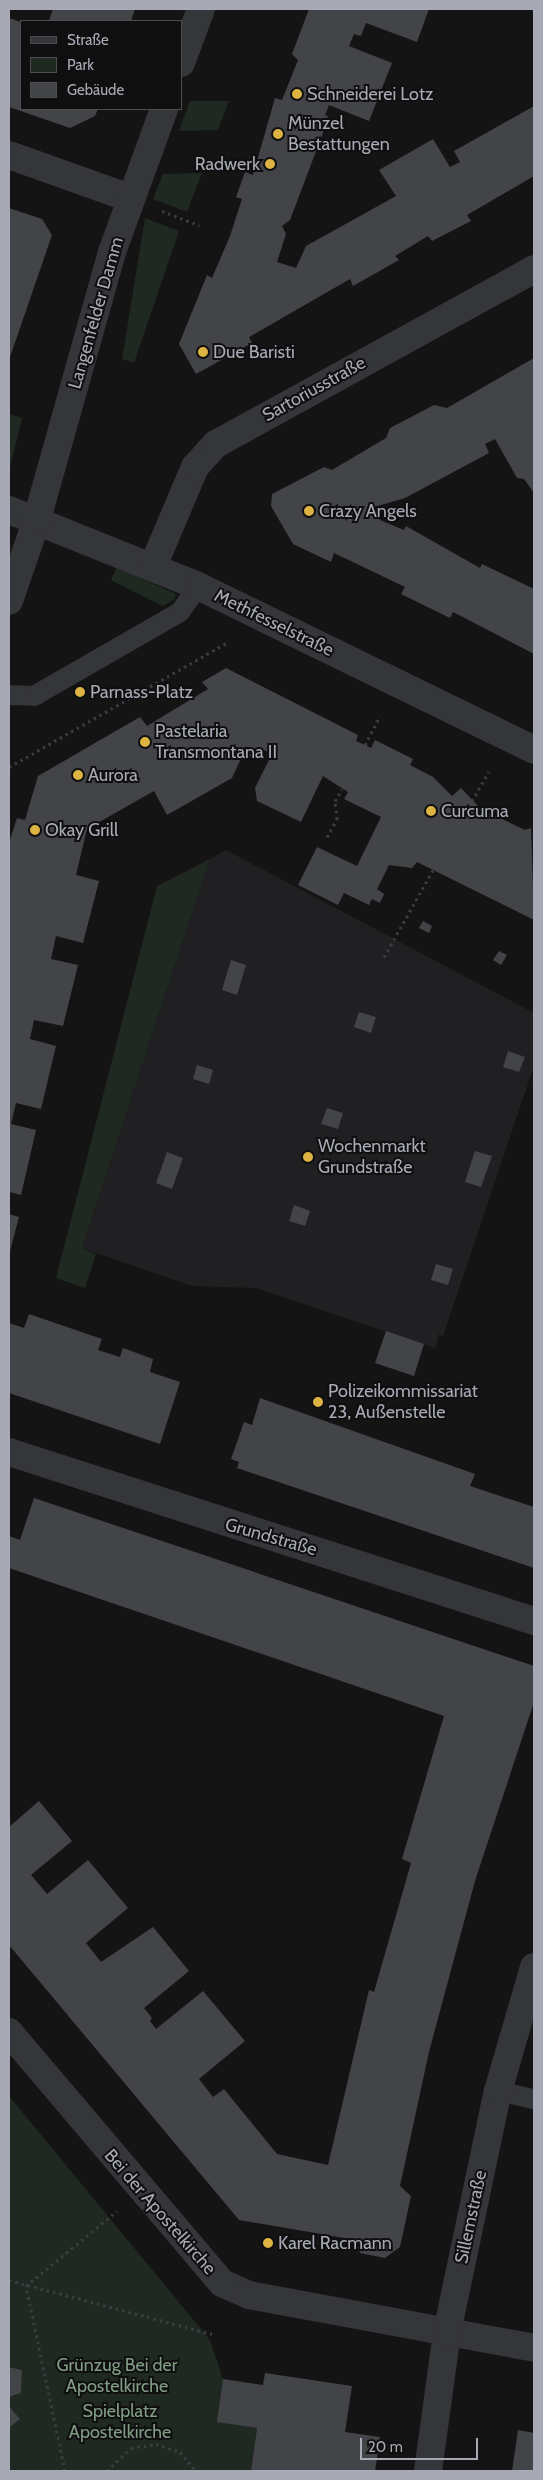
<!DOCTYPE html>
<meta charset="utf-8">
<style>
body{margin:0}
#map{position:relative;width:543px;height:2480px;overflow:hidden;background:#141415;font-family:Cabin,sans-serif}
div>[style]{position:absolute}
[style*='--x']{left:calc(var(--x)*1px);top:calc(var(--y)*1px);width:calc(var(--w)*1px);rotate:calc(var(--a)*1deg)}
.built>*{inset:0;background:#202022}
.green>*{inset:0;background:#202822}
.building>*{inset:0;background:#434448}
.path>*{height:3px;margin-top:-1.5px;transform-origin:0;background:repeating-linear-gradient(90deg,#3b3c41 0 2.5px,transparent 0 6.5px)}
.service>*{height:20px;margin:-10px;padding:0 10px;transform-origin:10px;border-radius:10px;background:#35363a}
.minor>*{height:28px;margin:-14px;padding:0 14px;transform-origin:14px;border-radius:14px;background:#35363a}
.tertiary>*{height:28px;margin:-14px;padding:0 14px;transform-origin:14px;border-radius:14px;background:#35363a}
.dots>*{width:14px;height:14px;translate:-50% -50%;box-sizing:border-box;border:2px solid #0f0f10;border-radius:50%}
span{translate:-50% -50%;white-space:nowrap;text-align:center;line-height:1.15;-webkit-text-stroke:4px #0f0f10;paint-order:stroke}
.poi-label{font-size:18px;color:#a7aab4}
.left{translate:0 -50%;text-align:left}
.right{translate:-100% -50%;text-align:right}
.street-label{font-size:18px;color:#a7aab4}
.park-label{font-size:18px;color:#809d84}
.frame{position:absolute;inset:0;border:10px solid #a7aab4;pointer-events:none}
.legend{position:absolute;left:20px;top:20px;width:162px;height:90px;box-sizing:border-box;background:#0f0f10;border:1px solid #4c4d52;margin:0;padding:6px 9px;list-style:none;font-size:15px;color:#a7aab4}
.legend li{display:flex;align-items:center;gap:10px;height:25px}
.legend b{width:25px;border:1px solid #4c4d52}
.scale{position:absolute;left:360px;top:2438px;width:118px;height:22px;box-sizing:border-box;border:2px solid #a7aab4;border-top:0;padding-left:6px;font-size:15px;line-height:18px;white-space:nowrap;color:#a7aab4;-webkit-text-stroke:4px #0f0f10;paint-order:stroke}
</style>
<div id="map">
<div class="built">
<i style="clip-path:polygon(226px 850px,534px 1013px,534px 1066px,443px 1336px,439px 1334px,435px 1348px,256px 1288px,192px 1286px,82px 1248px,210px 859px)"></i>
</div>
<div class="green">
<i style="clip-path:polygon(190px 101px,229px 101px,218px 130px,179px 131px)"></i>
<i style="clip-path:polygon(202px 173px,187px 212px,153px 199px,163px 174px)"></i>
<i style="clip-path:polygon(145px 218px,179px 231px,134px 363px,122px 359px)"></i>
<i style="clip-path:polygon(9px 414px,22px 418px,9px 472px)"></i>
<i style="clip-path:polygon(117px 567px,176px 594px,174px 600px,163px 606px,111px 580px)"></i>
<i style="clip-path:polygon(210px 859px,82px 1248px,96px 1254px,85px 1288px,56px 1278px,157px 886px)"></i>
<i style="clip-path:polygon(9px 2096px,210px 2340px,223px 2379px,257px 2428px,251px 2471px,9px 2471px,9px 2428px,20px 2419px,9px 2406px,9px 2397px,21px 2393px,22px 2370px,9px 2367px)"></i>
</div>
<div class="building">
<i style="clip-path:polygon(53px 9px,135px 9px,131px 21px,49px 21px)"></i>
<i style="clip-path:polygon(309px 9px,429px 9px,417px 42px,366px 23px,361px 36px,354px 34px,349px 46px,392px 63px,369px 121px,329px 105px,325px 115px,329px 117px,290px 220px,282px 226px,286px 234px,277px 262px,296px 268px,306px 246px,396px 196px,379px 170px,433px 139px,450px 167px,460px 162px,454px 151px,534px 106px,534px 176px,467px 215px,471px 221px,432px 241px,428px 236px,395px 256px,399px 260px,353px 286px,350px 279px,249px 337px,252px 343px,196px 374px,179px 344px,207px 275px,212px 278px,230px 236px,242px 199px,236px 197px,245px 172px,253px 175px,275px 98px,282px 100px,298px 60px,292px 54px)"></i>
<i style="clip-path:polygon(9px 18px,21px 22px,21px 109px,98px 109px,95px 116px,70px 128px,9px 107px)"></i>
<i style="clip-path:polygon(9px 208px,42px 219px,52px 235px,9px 360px)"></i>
<i style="clip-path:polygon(534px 358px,534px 493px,524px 479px,517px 478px,495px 439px,485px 444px,489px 453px,405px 498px,374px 507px,380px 520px,404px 530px,406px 526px,480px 568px,482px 564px,534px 589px,534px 654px,453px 612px,450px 618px,401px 594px,405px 587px,334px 553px,331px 562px,293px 544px,271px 506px,272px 494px,324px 467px,332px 470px,386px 438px,390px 428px,434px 405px,447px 408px)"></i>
<i style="clip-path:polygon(226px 668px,358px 735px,356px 741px,365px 745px,371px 748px,375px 740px,413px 759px,410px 765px,433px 777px,452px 796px,461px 788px,481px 809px,525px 830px,531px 828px,534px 920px,417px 862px,412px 868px,389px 865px,377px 889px,384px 894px,380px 903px,372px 899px,369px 905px,344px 893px,338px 905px,298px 885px,317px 847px,357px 866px,381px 817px,344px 799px,348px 792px,323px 776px,301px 822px,257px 801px,255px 788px,272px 754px,260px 748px,255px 759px,243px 754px,232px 778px,167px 815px,154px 791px,87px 829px,76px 875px,99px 881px,83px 943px,56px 936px,51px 959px,78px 965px,63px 1026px,34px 1020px,30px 1039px,56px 1046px,41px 1109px,16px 1103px,11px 1124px,36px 1130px,21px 1195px,9px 1192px,9px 843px,17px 818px,25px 820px,38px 776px,140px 717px,147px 726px,208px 689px,202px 682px)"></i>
<i style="clip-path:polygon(423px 921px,432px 926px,429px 933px,419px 928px)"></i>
<i style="clip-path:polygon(499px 951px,507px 955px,501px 965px,493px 960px)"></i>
<i style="clip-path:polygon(231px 960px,246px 965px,237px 995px,222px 990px)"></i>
<i style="clip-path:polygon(359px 1012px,376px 1017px,371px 1033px,354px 1027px)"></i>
<i style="clip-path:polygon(508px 1051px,525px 1057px,519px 1072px,503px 1067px)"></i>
<i style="clip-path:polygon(197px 1065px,213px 1070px,209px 1084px,193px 1079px)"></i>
<i style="clip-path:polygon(327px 1108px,343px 1113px,338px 1129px,321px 1124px)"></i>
<i style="clip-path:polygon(475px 1151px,492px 1156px,481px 1187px,465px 1182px)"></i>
<i style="clip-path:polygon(167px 1152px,183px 1158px,172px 1189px,156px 1183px)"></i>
<i style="clip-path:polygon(294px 1205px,310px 1211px,305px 1226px,289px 1221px)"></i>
<i style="clip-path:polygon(9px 1214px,19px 1217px,9px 1255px)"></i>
<i style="clip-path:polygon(436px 1264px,453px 1269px,448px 1285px,431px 1280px)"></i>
<i style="clip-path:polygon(29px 1314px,102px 1339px,98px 1350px,120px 1357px,123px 1348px,153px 1359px,150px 1372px,180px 1382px,160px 1444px,9px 1393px,9px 1323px,24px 1328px)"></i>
<i style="clip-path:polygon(386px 1331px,424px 1344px,414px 1376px,375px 1363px)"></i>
<i style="clip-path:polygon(260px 1398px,475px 1474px,470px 1486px,534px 1507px,534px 1568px,237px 1468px,239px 1462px,231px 1459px,244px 1422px,252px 1425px)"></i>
<i style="clip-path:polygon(34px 1498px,534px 1666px,534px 1702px,475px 1881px,429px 2052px,400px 2186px,411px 2196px,400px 2247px,385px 2258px,360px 2253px,356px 2240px,239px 2220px,9px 1945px,9px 1827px,39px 1801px,72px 1841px,31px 1875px,47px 1894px,88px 1860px,128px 1908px,86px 1943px,101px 1962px,153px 1927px,189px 1971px,144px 2008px,152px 2018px,150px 2021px,156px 2029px,203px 1991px,245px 2041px,199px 2079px,213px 2097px,224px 2089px,277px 2154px,328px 2165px,369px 1990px,374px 1992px,411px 1863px,402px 1859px,444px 1716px,9px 1568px,9px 1536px,20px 1540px)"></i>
<i style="clip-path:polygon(9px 2367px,22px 2370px,21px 2393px,9px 2397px)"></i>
<i style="clip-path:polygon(265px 2373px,352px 2386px,345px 2432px,380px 2437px,375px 2471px,251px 2471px,257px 2428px,217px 2422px,223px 2379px,263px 2385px)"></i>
<i style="clip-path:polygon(9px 2406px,20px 2419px,9px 2428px)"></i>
<i style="clip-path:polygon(518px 2430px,534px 2433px,534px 2471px,512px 2471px)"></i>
</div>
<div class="path">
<i style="--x:162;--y:211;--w:40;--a:21"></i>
<i style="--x:365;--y:745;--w:33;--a:-63"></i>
<i style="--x:9;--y:767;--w:252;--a:-29.7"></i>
<i style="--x:472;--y:801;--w:34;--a:-60"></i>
<i style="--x:327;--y:837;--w:21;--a:-61"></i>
<i style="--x:337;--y:819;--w:18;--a:-96"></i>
<i style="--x:335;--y:801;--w:14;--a:-60"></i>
<i style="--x:384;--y:957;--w:100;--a:-60.6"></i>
<i style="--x:9;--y:2280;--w:210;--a:14.9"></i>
<i style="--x:65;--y:2471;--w:189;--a:-101.9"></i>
<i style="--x:26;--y:2286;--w:118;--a:-39.5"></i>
<i style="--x:107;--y:2471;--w:33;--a:-44"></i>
<i style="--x:131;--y:2448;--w:25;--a:-9"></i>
<i style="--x:156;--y:2444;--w:25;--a:18"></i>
<i style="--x:180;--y:2452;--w:25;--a:50"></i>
</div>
<div class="service">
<i style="--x:9;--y:695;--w:25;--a:2"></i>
<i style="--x:34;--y:696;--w:168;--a:-29.9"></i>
<i style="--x:180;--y:612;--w:32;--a:-55"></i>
<i style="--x:498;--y:2091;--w:37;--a:13"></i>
</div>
<div class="minor">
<i style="--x:9;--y:155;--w:128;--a:19.6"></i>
<i style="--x:9;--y:510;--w:204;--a:21.9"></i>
<i style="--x:198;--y:586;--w:374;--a:26"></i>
<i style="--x:153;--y:566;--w:108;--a:-67"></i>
<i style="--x:195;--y:467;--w:31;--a:-48"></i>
<i style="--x:216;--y:444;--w:363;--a:-28.8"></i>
<i style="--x:9;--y:1452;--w:552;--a:17.84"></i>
<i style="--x:9;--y:2032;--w:329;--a:49.7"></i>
<i style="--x:222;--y:2283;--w:30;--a:24"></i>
<i style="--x:249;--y:2295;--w:290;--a:10.5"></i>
<i style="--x:428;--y:2471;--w:140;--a:-82.2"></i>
<i style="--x:447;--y:2332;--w:246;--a:-78.1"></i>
<i style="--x:498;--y:2091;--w:129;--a:-73.8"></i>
</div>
<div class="tertiary">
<i style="--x:181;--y:63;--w:58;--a:-69.7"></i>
<i style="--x:9;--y:601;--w:87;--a:-71.1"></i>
<i style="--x:37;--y:519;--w:277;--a:-74.3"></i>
<i style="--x:112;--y:252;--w:152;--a:-70"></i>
</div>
<div class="dots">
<i style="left:297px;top:94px;background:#ddb444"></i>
<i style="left:278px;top:134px;background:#ddb444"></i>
<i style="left:270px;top:164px;background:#ddb444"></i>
<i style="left:203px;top:352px;background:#ddb444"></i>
<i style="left:309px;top:511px;background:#ddb444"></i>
<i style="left:80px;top:692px;background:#ddb444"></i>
<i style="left:145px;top:742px;background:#ddb444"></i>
<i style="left:78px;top:775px;background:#ddb444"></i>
<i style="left:431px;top:811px;background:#ddb444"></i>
<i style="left:35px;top:830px;background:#ddb444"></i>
<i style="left:308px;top:1157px;background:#ddb444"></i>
<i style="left:318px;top:1402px;background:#ddb444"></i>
<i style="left:268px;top:2243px;background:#ddb444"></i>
</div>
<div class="poi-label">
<span class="left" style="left:307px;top:94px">Schneiderei Lotz</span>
<span class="left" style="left:288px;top:134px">Münzel<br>Bestattungen</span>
<span class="right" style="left:260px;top:164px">Radwerk</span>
<span class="left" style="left:213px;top:352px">Due Baristi</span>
<span class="left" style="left:319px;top:511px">Crazy Angels</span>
<span class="left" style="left:90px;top:692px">Parnass-Platz</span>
<span class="left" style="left:155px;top:742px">Pastelaria<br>Transmontana II</span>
<span class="left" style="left:88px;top:775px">Aurora</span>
<span class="left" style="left:441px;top:811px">Curcuma</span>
<span class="left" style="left:45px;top:830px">Okay Grill</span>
<span class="left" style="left:318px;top:1157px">Wochenmarkt<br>Grundstraße</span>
<span class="left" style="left:328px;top:1402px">Polizeikommissariat<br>23, Außenstelle</span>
<span class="left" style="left:278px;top:2243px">Karel Racmann</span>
</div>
<div class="street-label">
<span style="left:96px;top:313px;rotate:-74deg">Langenfelder Damm</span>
<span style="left:314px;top:389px;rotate:-29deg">Sartoriusstraße</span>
<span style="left:274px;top:623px;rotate:26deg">Methfesselstraße</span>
<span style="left:271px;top:1537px;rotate:16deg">Grundstraße</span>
<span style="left:160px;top:2212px;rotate:49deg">Bei der Apostelkirche</span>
<span style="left:471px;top:2217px;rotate:-78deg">Sillemstraße</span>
</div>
<div class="park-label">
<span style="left:117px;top:2376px">Grünzug Bei der<br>Apostelkirche</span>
<span style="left:120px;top:2422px">Spielplatz<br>Apostelkirche</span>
</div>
<div class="frame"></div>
<ul class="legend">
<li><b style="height:6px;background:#35363a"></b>Straße</li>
<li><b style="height:14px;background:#202822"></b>Park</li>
<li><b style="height:14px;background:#434448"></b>Gebäude</li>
</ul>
<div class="scale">20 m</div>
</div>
